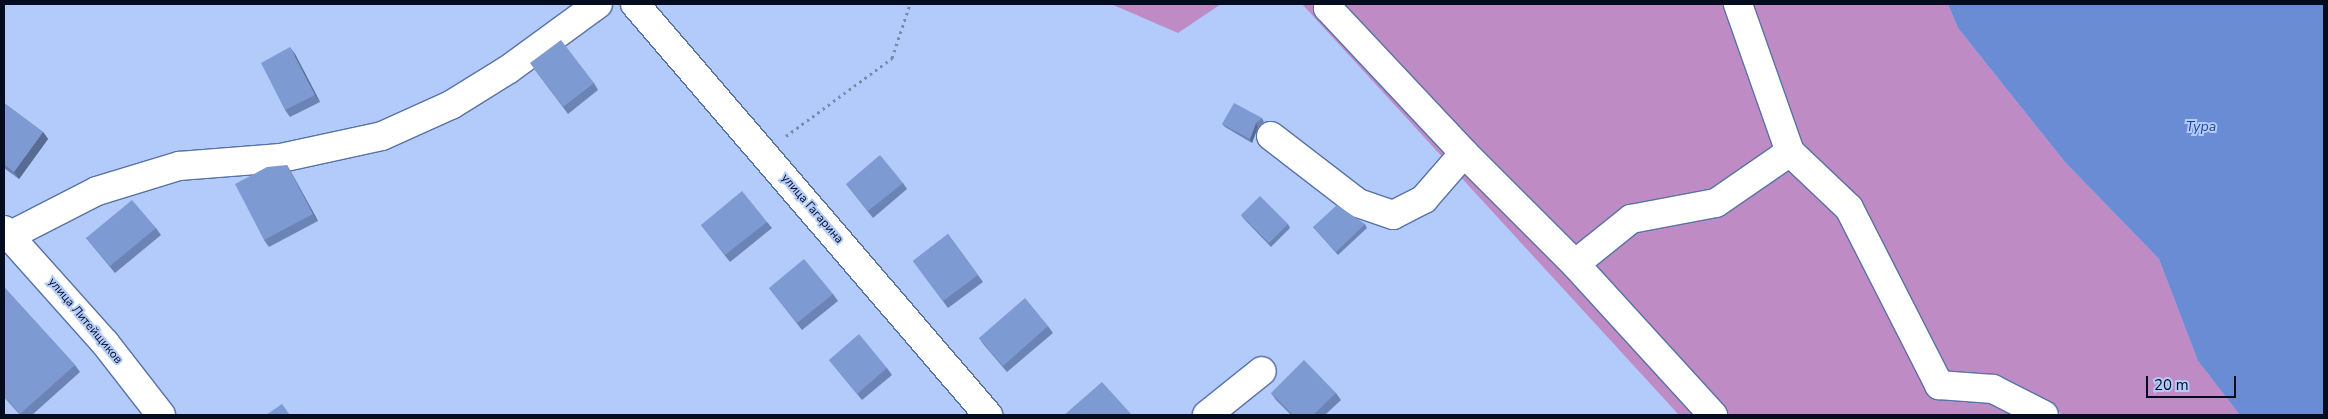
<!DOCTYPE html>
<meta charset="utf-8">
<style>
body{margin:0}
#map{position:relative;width:2328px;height:419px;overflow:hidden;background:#b3cbfa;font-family:"Nunito Sans",sans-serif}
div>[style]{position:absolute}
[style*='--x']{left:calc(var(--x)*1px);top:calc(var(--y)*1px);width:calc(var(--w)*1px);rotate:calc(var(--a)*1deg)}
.green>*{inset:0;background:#bf8bc4}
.water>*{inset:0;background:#698cd4}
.path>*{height:3px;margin-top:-1.5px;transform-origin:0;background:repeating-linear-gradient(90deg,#788ab0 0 2.5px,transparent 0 6.5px)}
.roads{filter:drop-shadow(1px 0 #5872a7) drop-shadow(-1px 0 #5872a7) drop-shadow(0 1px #5872a7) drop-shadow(0 -1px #5872a7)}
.minor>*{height:28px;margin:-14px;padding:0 14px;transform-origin:14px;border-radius:14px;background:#fff}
.wall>*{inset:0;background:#6c84b5}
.shaded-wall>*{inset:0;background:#586c93}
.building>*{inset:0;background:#7e9ad2}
span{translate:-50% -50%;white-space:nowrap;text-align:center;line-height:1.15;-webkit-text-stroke:4px #b3cbfa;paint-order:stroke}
.street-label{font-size:12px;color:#040c20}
.water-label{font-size:14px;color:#1f4499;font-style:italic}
.frame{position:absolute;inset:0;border:5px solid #040c20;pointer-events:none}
.scale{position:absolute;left:2146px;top:376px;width:90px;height:22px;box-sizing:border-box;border:2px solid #040c20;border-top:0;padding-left:6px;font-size:15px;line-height:18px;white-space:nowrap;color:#040c20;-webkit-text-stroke:4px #b3cbfa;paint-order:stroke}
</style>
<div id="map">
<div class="green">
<i style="clip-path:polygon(1111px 4px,1221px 4px,1178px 33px)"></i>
<i style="clip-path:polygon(1302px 4px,1948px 4px,1958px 28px,2065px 162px,2159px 259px,2198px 361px,2240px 415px,2063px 415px,2037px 395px,2052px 415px,1679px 415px)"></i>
</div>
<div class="water">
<i style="clip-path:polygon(1948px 4px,2324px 4px,2324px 415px,2240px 415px,2198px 361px,2159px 259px,2065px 162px,1958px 28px)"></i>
</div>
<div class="path">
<i style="--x:786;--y:136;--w:132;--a:-36.3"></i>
<i style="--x:892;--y:58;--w:57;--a:-71.6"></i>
</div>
<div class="roads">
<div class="minor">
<i style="--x:635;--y:4;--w:542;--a:49.34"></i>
<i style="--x:1328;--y:4;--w:4;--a:90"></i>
<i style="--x:1328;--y:8;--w:199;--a:46.8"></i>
<i style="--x:1464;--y:153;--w:157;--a:45"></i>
<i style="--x:1575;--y:264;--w:205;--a:47.6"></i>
<i style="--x:1271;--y:136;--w:110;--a:37.6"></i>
<i style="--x:1358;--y:203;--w:37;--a:19"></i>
<i style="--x:1393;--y:215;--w:35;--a:-27"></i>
<i style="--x:1424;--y:199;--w:61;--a:-49"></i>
<i style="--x:1790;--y:152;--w:81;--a:43.5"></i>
<i style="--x:1849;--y:208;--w:199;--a:63"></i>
<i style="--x:1939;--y:385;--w:54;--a:4.2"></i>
<i style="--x:1993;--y:389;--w:57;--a:27"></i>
<i style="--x:4;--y:230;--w:152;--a:48.2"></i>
<i style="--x:105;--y:343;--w:91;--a:52.1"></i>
<i style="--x:11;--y:235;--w:97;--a:-27.1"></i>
<i style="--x:97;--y:191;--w:86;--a:-17"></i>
<i style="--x:179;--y:166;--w:102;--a:-4.5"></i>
<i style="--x:281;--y:158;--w:103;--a:-12.3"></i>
<i style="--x:382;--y:136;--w:76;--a:-24.2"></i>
<i style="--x:451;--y:105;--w:68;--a:-31.8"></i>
<i style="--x:509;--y:69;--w:110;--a:-36.1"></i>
<i style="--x:1575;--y:264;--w:72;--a:-38.8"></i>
<i style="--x:1631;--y:219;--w:86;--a:-10.7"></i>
<i style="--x:1716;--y:203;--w:90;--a:-34.6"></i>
<i style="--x:1790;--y:152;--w:157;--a:-109.4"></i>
<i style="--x:1207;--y:415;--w:70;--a:-38.7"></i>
</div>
</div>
<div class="wall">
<i style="clip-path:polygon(295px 54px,320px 102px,290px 117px,285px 110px)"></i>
<i style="clip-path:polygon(535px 70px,594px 83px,598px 90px,568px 114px)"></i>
<i style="clip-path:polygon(4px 103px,43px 132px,48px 139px,19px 179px,4px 168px)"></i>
<i style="clip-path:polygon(1262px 118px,1264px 122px,1258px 127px,1252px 143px,1225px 127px,1222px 124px)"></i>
<i style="clip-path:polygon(287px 165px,291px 172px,318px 221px,269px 247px,264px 240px)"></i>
<i style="clip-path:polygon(903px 183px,907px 189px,873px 218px,846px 184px)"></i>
<i style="clip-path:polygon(1241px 215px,1288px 224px,1290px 228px,1271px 247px,1244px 219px)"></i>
<i style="clip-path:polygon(767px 222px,772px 228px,730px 262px,701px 225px)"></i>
<i style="clip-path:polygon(1365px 224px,1367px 228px,1338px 255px,1313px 227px)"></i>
<i style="clip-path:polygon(156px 228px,161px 235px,115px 273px,86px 238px)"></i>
<i style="clip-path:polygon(948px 234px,983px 282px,948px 308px,913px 261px)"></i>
<i style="clip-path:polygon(4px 287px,75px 365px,80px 372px,32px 415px,20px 415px,4px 397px)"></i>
<i style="clip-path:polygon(769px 288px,833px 294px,838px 301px,802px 330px)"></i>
<i style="clip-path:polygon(1048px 326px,1053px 333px,1007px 372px,984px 345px,979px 338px)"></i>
<i style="clip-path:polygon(829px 360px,887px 368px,892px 375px,862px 400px)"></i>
<i style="clip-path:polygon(1271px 393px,1336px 393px,1341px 400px,1325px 415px,1291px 415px,1276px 400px)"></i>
</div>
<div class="shaded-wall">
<i style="clip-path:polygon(290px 47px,295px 54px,320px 102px,315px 95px)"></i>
<i style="clip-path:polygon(1256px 123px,1258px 127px,1252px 143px,1250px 139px)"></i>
<i style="clip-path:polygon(43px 132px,48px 139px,19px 179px,14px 172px)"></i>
<i style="clip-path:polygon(287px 165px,291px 172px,318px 221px,313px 214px)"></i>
</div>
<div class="building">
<i style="clip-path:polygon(561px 40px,594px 83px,563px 107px,530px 63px)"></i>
<i style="clip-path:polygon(290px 47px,315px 95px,285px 110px,261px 63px)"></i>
<i style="clip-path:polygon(4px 103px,43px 132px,14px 172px,4px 164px)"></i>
<i style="clip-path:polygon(1234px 103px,1262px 118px,1256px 123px,1250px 139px,1222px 124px)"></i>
<i style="clip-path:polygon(880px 155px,903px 183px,868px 211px,846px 184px)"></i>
<i style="clip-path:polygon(287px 165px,313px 214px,264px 240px,235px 184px,267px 167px)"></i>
<i style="clip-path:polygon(742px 191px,767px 222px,725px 255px,701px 225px)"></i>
<i style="clip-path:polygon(1260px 196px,1288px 224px,1269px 243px,1241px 215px)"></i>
<i style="clip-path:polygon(132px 200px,156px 228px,110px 266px,86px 238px)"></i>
<i style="clip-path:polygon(1337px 205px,1365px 224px,1336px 252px,1313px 227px)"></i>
<i style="clip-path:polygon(948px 234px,978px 275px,943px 301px,913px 261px)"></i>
<i style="clip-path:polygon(804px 259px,833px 294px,797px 323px,769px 288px)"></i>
<i style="clip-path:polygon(4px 287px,75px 365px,20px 414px,4px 396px)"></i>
<i style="clip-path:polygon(1025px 298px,1048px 326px,1003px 366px,979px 338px)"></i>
<i style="clip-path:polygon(859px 334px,887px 368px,857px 394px,829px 360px)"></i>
<i style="clip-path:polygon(1304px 360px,1336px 393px,1313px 415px,1293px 415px,1271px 393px)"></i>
<i style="clip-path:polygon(1102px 382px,1132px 415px,1064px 415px)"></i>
<i style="clip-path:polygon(282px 404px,290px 415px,266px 415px)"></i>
</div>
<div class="street-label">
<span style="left:812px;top:209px;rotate:49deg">улица Гагарина</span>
<span style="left:85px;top:321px;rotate:50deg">улица Литейщиков</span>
</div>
<div class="water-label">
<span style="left:2201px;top:127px">Тура</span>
</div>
<div class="frame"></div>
<div class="scale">20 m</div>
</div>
